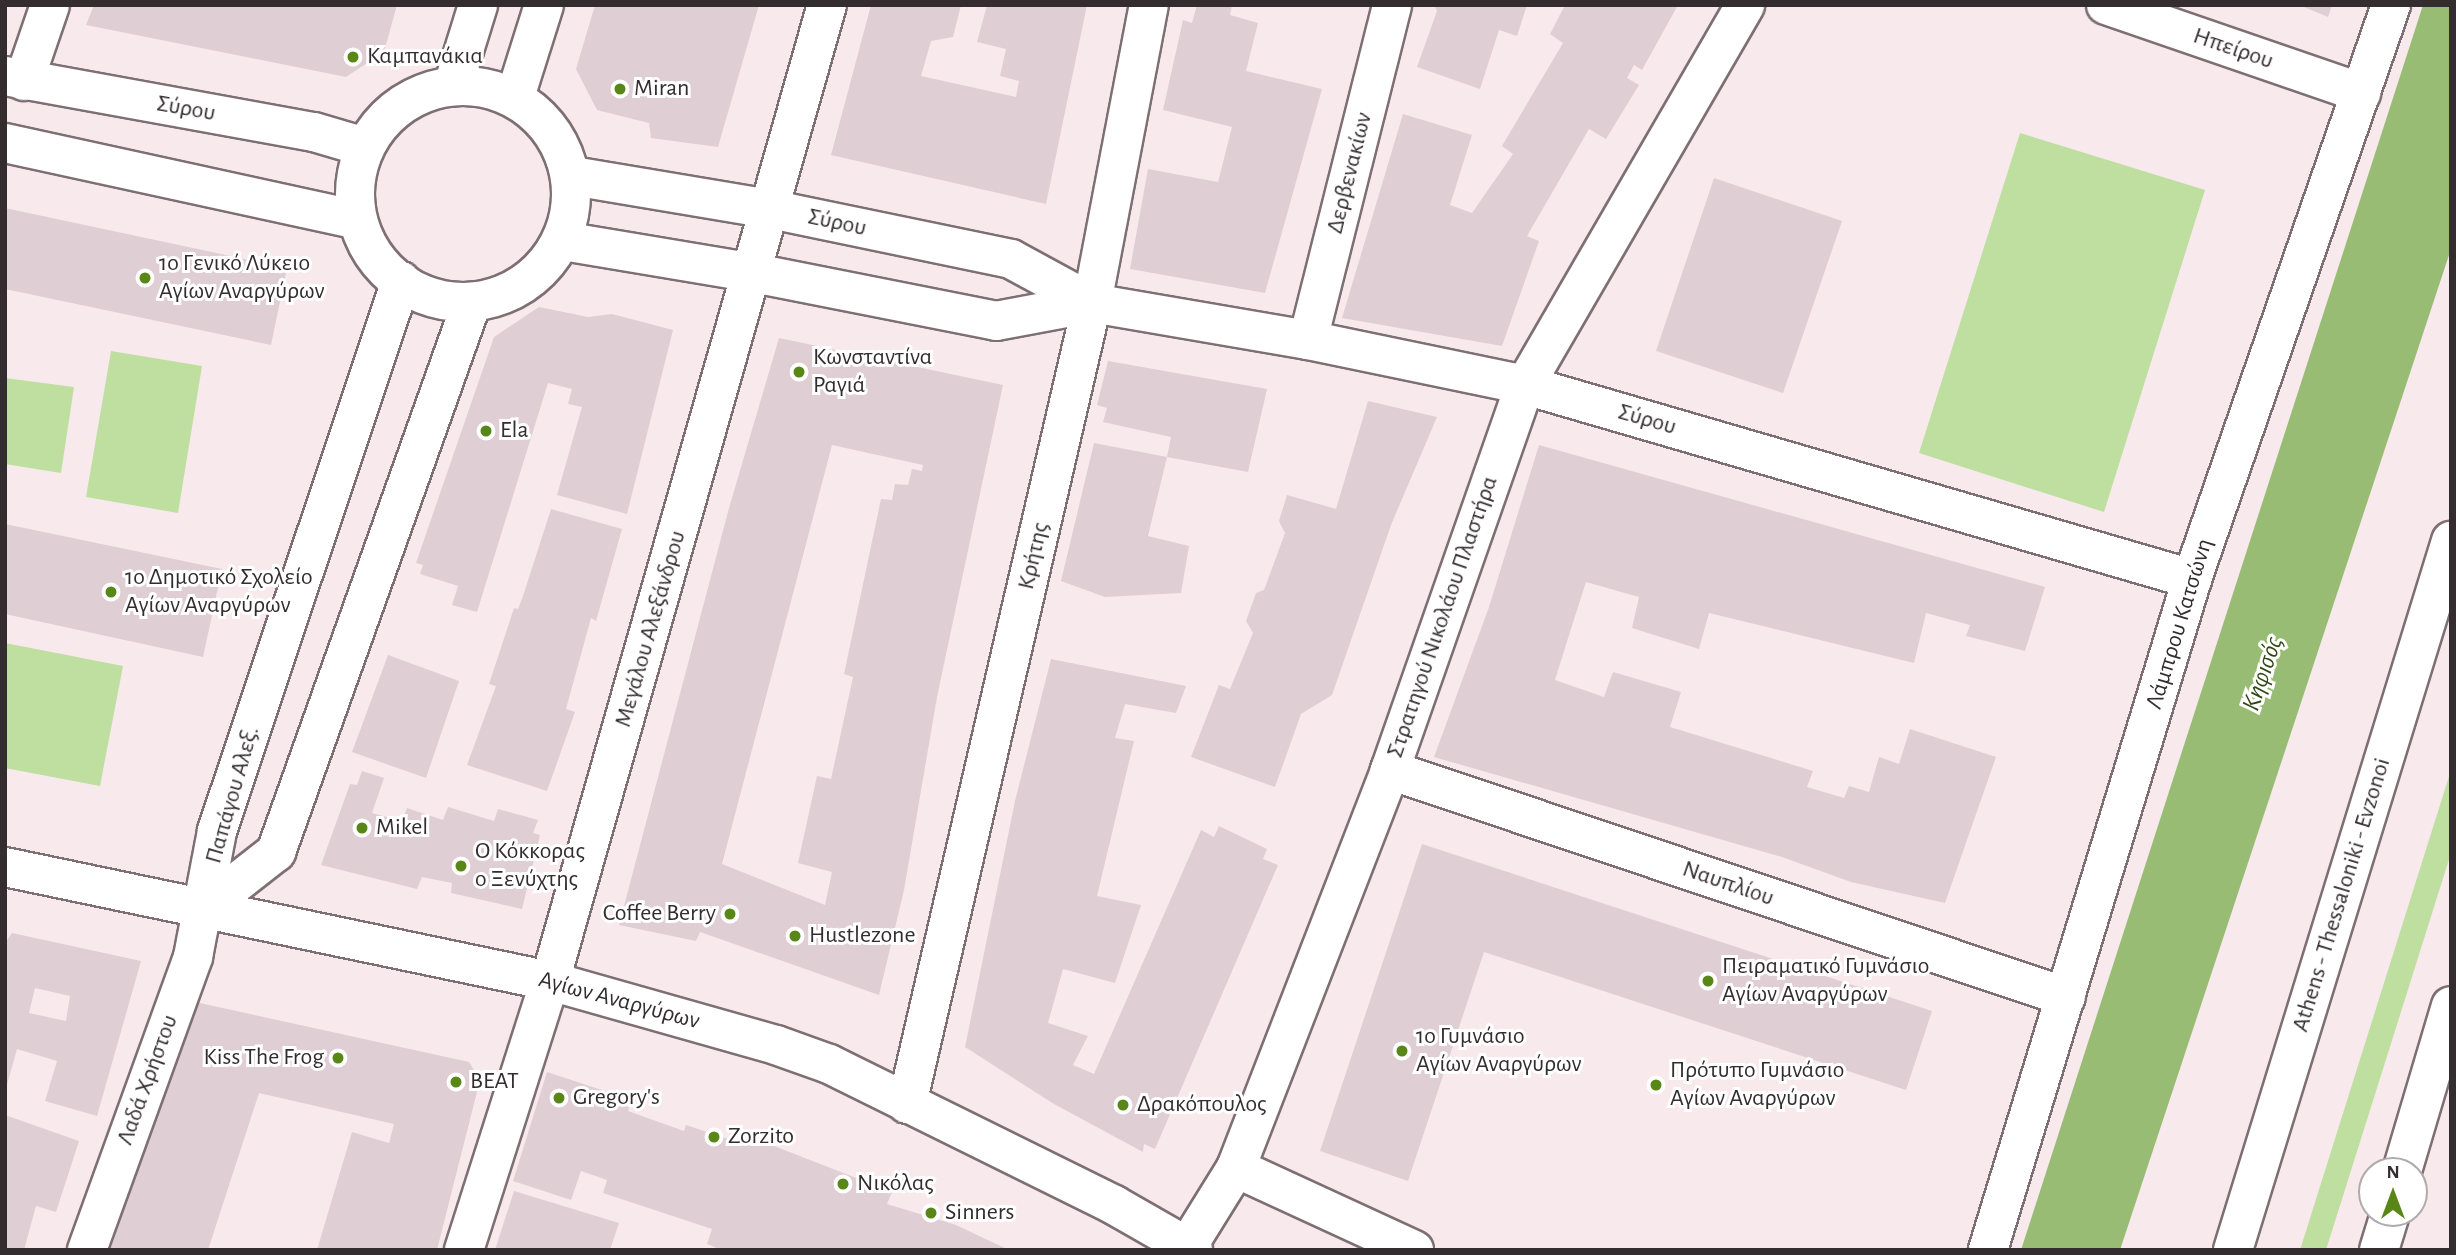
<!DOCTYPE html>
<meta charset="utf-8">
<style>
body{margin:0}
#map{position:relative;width:2456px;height:1255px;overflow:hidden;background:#f8e9ed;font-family:"Alegreya Sans",sans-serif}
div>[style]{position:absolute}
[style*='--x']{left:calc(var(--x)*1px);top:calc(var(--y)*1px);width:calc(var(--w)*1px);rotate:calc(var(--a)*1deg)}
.green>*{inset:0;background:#bedf9f}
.water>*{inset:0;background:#98bc74}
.building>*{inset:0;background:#dfcfd4}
.roads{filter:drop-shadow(2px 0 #7d6f73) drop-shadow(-2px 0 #7d6f73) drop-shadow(0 2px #7d6f73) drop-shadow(0 -2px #7d6f73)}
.street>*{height:38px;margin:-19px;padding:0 19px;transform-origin:19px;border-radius:19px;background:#fff}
.street>.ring{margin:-19px;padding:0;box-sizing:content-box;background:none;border:38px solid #fff;border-radius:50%}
.secondary>*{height:38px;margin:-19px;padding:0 19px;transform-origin:19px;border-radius:19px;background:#fff}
.highway>*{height:38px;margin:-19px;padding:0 19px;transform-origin:19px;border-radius:19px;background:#fff}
.dots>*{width:19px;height:19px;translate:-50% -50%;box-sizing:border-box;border:4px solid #fff;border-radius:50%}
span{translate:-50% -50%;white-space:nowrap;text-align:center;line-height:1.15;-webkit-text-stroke:6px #fff;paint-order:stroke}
.street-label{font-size:24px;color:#332d2f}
.poi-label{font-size:24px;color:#332d2f}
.left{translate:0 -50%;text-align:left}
.right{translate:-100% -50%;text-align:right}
.water-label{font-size:26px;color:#324916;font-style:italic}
.frame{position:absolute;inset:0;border:7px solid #332d2f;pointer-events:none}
.north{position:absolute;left:2358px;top:1157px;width:70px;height:70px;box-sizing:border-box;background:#fff;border:2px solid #adabac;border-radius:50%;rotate:0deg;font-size:19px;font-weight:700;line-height:28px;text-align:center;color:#332d2f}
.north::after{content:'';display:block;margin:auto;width:24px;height:32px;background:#598717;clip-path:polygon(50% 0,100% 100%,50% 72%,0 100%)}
</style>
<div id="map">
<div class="green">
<i style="clip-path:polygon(2020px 133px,2205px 190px,2104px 512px,1919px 453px)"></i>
<i style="clip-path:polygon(111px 351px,202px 366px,178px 513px,86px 497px)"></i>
<i style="clip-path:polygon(5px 378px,74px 387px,61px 473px,5px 464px)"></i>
<i style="clip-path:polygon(5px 643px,123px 666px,100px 786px,5px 768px)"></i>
<i style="clip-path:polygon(2451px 770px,2451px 853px,2326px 1250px,2300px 1250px)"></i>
</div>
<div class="water">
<i style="clip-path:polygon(2423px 5px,2451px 5px,2451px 249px,2120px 1250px,2021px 1250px)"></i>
</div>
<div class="building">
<i style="clip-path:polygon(94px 5px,397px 5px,384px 52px,346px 77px,86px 25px)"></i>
<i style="clip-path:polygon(595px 5px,759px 5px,718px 147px,651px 138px,649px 123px,597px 110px,576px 69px)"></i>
<i style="clip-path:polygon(871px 5px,961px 5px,953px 37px,931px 41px,921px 76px,1016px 97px,1019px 81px,1000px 76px,1006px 49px,977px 42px,987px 5px,1087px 5px,1046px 204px,831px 155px)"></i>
<i style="clip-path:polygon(1197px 5px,1232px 5px,1230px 15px,1258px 23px,1246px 71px,1322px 89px,1265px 293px,1130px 269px,1148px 169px,1218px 182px,1232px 127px,1163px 110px,1183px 20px,1192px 23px)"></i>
<i style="clip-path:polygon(1434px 5px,1527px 5px,1517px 36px,1499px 30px,1480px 89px,1417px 67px,1437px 11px)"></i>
<i style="clip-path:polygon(1565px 5px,1678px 5px,1642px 70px,1634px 65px,1627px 78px,1639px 85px,1606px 139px,1589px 129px,1527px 236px,1539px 241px,1502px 346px,1342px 318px,1403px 114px,1472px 135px,1450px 205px,1472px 213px,1513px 154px,1502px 146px,1563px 43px,1550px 34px)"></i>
<i style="clip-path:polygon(2299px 5px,2332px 5px,2328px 17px)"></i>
<i style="clip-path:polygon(1714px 178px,1842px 221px,1783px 393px,1656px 351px)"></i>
<i style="clip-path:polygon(5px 208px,287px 268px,271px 345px,5px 289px)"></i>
<i style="clip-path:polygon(539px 307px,588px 317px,612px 314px,673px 330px,627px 514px,557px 495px,582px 407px,568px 404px,572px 389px,548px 383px,477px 612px,452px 605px,458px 586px,420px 574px,423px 565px,416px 563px,494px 337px)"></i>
<i style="clip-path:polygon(evenodd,779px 338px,1003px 385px,937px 697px,904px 890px,879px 995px,700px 932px,696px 941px,619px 925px,729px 508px,779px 338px,832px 445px,923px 465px,922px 471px,912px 469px,908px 485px,895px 484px,892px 500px,881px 499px,844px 674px,853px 677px,831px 779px,817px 776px,798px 863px,832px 872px,825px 905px,722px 864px,832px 445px)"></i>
<i style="clip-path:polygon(1108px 361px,1267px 389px,1248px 472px,1167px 457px,1148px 536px,1189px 546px,1181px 593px,1105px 597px,1061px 581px,1094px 443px,1167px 457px,1171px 437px,1103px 422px,1107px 408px,1097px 405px)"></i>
<i style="clip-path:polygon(1368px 401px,1437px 417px,1391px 525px,1332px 695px,1301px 714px,1275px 787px,1191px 757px,1219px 685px,1230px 689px,1253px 633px,1246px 621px,1256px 593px,1264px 590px,1285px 533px,1279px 521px,1287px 495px,1336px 509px)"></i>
<i style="clip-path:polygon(1539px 445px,2045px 587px,2025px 651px,1966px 636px,1970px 625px,1926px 613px,1914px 663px,1709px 613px,1699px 649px,1632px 628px,1639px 597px,1586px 582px,1570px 632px,1555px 680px,1604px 697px,1613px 672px,1681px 692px,1670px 727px,1813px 771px,1807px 787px,1844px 798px,1849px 786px,1869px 792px,1879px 757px,1899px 764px,1910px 729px,1996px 757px,1945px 903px,1851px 882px,1782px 857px,1434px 757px,1489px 607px)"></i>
<i style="clip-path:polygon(551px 509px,622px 529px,596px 621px,591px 618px,566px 709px,575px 712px,547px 791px,467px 765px,496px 686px,489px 684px,514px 608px,518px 609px,523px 596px)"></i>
<i style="clip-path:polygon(5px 524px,222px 569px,203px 657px,5px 614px)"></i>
<i style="clip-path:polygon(388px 655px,459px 681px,426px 778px,352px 752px)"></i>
<i style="clip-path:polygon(1051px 659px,1186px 686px,1176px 713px,1125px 704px,1115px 738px,1134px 741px,1097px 896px,1141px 905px,1115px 983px,1063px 969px,1048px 1023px,1088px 1036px,1073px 1065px,1094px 1074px,1201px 830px,1214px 837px,1219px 826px,1267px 849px,1263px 859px,1278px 865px,1155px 1149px,1144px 1144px,1143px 1152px,1054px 1104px,965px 1047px,1015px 801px)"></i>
<i style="clip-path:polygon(362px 771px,384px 778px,372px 813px,402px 821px,407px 808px,443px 820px,448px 807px,494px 821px,498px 809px,538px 820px,533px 833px,540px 835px,522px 909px,451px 893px,452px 883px,422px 877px,417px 889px,321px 865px,350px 784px,357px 785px)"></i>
<i style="clip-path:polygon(1422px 844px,1932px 1011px,1906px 1090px,1484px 952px,1408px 1181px,1320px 1151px)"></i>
<i style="clip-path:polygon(evenodd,12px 933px,141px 961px,97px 1116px,45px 1101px,57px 1061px,17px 1049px,5px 1092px,5px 943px,12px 933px,35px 988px,70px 996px,66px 1021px,29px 1013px,35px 988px)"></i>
<i style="clip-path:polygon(186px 1000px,469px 1062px,480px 1080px,437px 1250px,317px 1250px,352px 1132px,389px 1143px,394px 1124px,259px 1093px,208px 1250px,105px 1250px)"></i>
<i style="clip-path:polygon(547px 1072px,632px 1100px,628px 1111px,684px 1131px,686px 1125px,743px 1144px,746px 1135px,892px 1192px,887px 1204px,956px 1225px,1009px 1250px,722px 1250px,707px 1244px,712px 1229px,603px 1193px,607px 1180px,581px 1171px,571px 1200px,513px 1181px)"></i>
<i style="clip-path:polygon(5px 1115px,79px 1141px,56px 1212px,36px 1206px,24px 1250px,5px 1250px)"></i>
<i style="clip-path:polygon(514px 1191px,619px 1223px,610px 1250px,495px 1250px)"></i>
</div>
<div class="roads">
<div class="street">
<i style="--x:2106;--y:5;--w:270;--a:19"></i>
<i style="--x:5;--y:76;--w:314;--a:10.3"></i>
<i style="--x:314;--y:132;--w:53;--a:16.4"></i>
<i style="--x:24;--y:81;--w:80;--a:-71.1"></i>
<i style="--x:453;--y:86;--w:85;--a:-72.8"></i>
<i class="ring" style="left:355px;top:86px;width:178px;height:178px"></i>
<i style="--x:515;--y:97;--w:96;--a:-72.5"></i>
<i style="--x:5;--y:143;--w:360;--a:12.3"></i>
<i style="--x:572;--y:176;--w:201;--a:9.5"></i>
<i style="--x:770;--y:209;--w:246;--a:11.7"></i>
<i style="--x:1011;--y:259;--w:92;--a:28.5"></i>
<i style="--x:1092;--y:303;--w:219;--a:9.7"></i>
<i style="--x:1308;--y:340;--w:222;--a:11.7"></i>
<i style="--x:1525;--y:385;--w:695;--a:16.22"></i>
<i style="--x:563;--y:241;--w:194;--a:9.5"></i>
<i style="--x:754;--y:273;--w:247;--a:11.2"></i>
<i style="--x:996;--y:321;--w:98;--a:-10.6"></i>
<i style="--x:1308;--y:340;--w:345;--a:-75.9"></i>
<i style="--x:1390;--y:770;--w:713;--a:18.56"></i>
<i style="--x:203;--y:909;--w:93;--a:-38"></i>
<i style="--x:276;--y:852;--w:584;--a:-70.39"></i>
<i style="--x:907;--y:1104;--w:822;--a:-76.99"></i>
<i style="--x:1092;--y:303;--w:303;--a:-79.2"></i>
<i style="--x:1236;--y:1168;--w:196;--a:24.7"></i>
<i style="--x:1187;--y:1247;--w:93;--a:-58.2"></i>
<i style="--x:1236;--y:1168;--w:427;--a:-68.8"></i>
<i style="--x:1390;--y:770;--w:408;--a:-70.7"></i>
<i style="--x:1525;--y:385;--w:439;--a:-59.9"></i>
<i style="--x:87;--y:1250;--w:312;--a:-70.1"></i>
<i style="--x:193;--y:957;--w:128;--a:-79.2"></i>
<i style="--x:217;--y:831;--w:580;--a:-71.5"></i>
<i style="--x:464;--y:1250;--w:282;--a:-72.3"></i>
<i style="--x:550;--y:981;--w:1015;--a:-74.16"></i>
</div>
<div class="secondary">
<i style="--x:5;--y:867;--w:557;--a:11.81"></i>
<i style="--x:550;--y:981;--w:235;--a:15.8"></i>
<i style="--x:776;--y:1045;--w:56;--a:19.7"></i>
<i style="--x:829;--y:1064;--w:318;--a:26.3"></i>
<i style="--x:1114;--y:1205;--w:91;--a:29.7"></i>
<i style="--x:1988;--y:1250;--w:701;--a:-73.09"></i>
<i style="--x:2192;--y:579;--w:608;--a:-70.88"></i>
</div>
<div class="highway">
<i style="--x:2402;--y:1171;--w:172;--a:-73.5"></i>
<i style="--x:2233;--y:1250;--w:742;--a:-72.91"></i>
<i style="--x:2379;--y:1250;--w:39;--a:-73"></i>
</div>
</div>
<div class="dots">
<i style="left:353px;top:57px;background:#598717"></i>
<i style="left:620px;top:89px;background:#598717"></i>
<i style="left:145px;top:278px;background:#598717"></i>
<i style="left:799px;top:372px;background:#598717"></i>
<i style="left:486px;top:431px;background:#598717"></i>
<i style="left:111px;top:592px;background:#598717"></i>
<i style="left:362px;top:828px;background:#598717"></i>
<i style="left:461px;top:866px;background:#598717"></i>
<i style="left:730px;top:914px;background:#598717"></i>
<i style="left:795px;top:936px;background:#598717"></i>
<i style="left:1708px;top:981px;background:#598717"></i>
<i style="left:1402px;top:1051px;background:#598717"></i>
<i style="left:338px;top:1058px;background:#598717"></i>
<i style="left:456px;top:1082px;background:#598717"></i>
<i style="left:1656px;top:1085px;background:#598717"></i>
<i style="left:559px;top:1098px;background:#598717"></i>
<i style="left:1123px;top:1105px;background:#598717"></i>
<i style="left:714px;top:1137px;background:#598717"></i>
<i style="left:843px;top:1184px;background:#598717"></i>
<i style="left:931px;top:1213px;background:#598717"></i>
</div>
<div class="street-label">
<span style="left:2233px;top:49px;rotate:19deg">Ηπείρου</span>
<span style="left:186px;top:109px;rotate:10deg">Σύρου</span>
<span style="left:1350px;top:173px;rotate:-76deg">Δερβενακίων</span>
<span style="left:837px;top:223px;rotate:12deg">Σύρου</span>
<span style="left:1647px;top:420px;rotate:16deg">Σύρου</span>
<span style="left:1034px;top:556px;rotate:-77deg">Κρήτης</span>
<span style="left:1443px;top:617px;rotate:-71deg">Στρατηγού Νικολάου Πλαστήρα</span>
<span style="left:2180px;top:624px;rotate:-73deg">Λάμπρου Κατσώνη</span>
<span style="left:651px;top:629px;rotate:-74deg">Μεγάλου Αλεξάνδρου</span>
<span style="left:233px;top:795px;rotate:-74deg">Παπάγου Αλεξ.</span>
<span style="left:1728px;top:884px;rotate:19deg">Ναυπλίου</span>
<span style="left:2342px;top:895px;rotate:-73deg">Athens - Thessaloniki - Evzonoi</span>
<span style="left:619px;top:1001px;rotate:15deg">Αγίων Αναργύρων</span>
<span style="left:148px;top:1080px;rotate:-70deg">Λαδά Χρήστου</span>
</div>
<div class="poi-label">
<span class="left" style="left:367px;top:57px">Καμπανάκια</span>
<span class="left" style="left:634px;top:89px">Miran</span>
<span class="left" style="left:159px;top:278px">1ο Γενικό Λύκειο<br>Αγίων Αναργύρων</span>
<span class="left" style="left:813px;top:372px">Κωνσταντίνα<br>Ραγιά</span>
<span class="left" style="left:500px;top:431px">Ela</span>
<span class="left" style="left:125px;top:592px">1ο Δημοτικό Σχολείο<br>Αγίων Αναργύρων</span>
<span class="left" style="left:376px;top:828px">Mikel</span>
<span class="left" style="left:475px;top:866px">Ο Κόκκορας<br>ο Ξενύχτης</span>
<span class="right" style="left:716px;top:914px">Coffee Berry</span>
<span class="left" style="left:809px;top:936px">Hustlezone</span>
<span class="left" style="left:1722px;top:981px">Πειραματικό Γυμνάσιο<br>Αγίων Αναργύρων</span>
<span class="left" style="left:1416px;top:1051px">1ο Γυμνάσιο<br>Αγίων Αναργύρων</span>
<span class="right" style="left:324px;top:1058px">Kiss The Frog</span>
<span class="left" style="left:1670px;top:1085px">Πρότυπο Γυμνάσιο<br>Αγίων Αναργύρων</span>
<span class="left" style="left:470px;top:1082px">ΒΕΑΤ</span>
<span class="left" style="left:573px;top:1098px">Gregory's</span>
<span class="left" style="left:1137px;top:1105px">Δρακόπουλος</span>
<span class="left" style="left:728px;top:1137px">Zorzito</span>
<span class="left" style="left:857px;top:1184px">Νικόλας</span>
<span class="left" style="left:945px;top:1213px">Sinners</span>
</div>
<div class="water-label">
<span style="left:2263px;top:674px;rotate:-71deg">Κηφισός</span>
</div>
<div class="frame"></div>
<div class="north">N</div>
</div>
